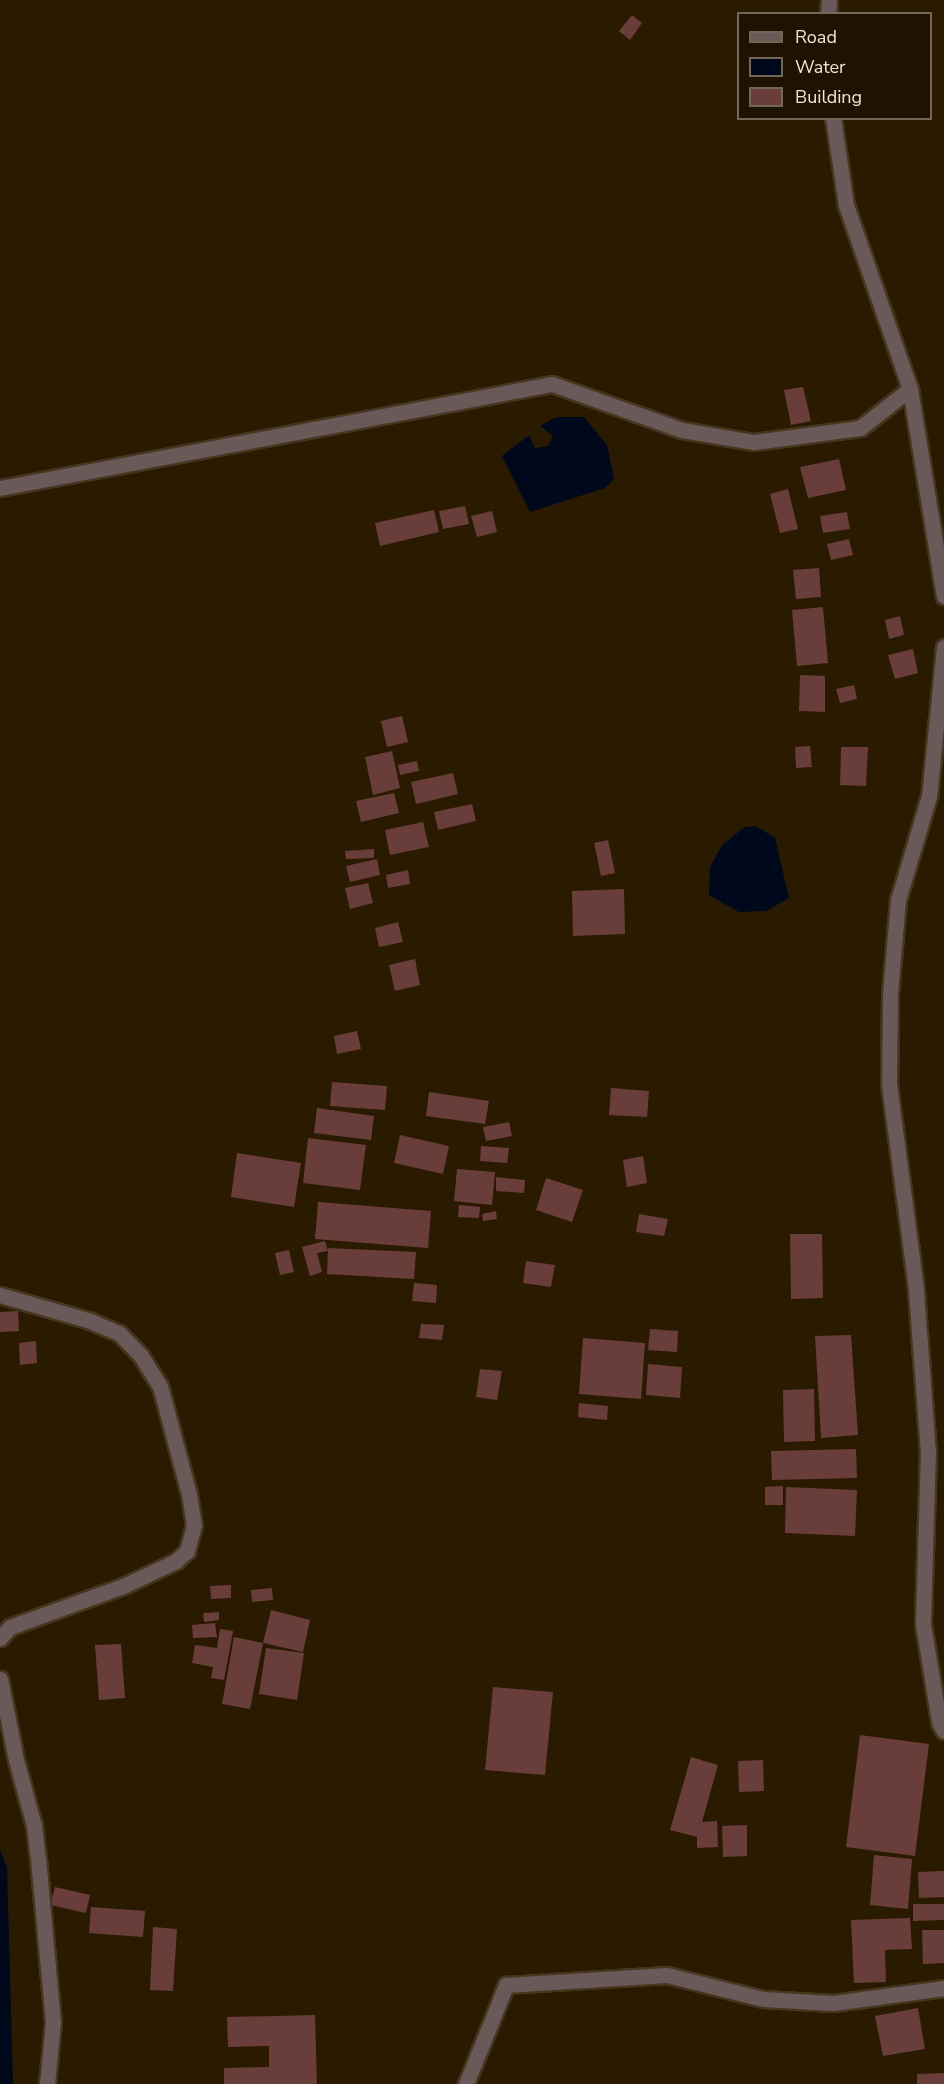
<!DOCTYPE html>
<style>
body{margin:0}
#map{position:relative;width:944px;height:2084px;overflow:hidden;background:#2a1a00;font-family:"Nunito Sans",sans-serif}
div>[style]{position:absolute}
[style*='--x']{left:calc(var(--x)*1px);top:calc(var(--y)*1px);width:calc(var(--w)*1px);rotate:calc(var(--a)*1deg)}
.water>*{inset:0;background:#00091c}
.building>*{inset:0;background:#693e3a}
.roads{filter:drop-shadow(2px 0 #46361e) drop-shadow(-2px 0 #46361e) drop-shadow(0 2px #46361e) drop-shadow(0 -2px #46361e)}
.street>*{height:15px;margin:-7.5px;padding:0 7.5px;transform-origin:7.5px;border-radius:7.5px;background:#6a5959}
span{translate:-50% -50%;white-space:nowrap;text-align:center;line-height:1.15;-webkit-text-stroke:5px #1e1200;paint-order:stroke}
.legend{position:absolute;left:737px;top:12px;width:195px;height:108px;box-sizing:border-box;background:#1e1200;border:2px solid #726655;margin:0;padding:8px 10px;list-style:none;font-size:18px;color:#f0e5d5}
.legend li{display:flex;align-items:center;gap:12px;height:30px}
.legend b{width:30px;border:2px solid #726655}
</style>
<div id="map">
<div class="water">
<i style="clip-path:polygon(556px 417px,584px 417px,607px 445px,614px 479px,605px 488px,530px 512px,502px 456px,529px 435px,535px 448px,548px 446px,553px 436px,540px 426px)"></i>
<i style="clip-path:polygon(756px 826px,775px 838px,789px 898px,766px 911px,739px 912px,709px 895px,710px 867px,723px 844px,745px 827px)"></i>
<i style="clip-path:polygon(0 1850px,7px 1867px,13px 2084px,0 2084px)"></i>
</div>
<div class="building">
<i style="clip-path:polygon(632px 15px,642px 23px,630px 40px,619px 31px)"></i>
<i style="clip-path:polygon(803px 387px,811px 421px,791px 425px,784px 390px)"></i>
<i style="clip-path:polygon(839px 459px,846px 490px,808px 498px,800px 467px)"></i>
<i style="clip-path:polygon(788px 489px,798px 529px,780px 533px,770px 494px)"></i>
<i style="clip-path:polygon(465px 506px,469px 524px,443px 529px,439px 511px)"></i>
<i style="clip-path:polygon(434px 510px,439px 532px,380px 546px,375px 523px)"></i>
<i style="clip-path:polygon(492px 511px,497px 532px,477px 537px,471px 516px)"></i>
<i style="clip-path:polygon(847px 512px,850px 529px,823px 533px,820px 516px)"></i>
<i style="clip-path:polygon(849px 539px,853px 555px,831px 560px,827px 544px)"></i>
<i style="clip-path:polygon(819px 568px,821px 597px,796px 599px,793px 570px)"></i>
<i style="clip-path:polygon(823px 607px,828px 663px,797px 666px,792px 610px)"></i>
<i style="clip-path:polygon(900px 616px,904px 635px,889px 639px,885px 620px)"></i>
<i style="clip-path:polygon(913px 649px,918px 673px,895px 679px,888px 655px)"></i>
<i style="clip-path:polygon(800px 675px,825px 676px,825px 712px,799px 711px)"></i>
<i style="clip-path:polygon(854px 685px,857px 699px,840px 703px,836px 689px)"></i>
<i style="clip-path:polygon(402px 716px,408px 742px,387px 747px,381px 721px)"></i>
<i style="clip-path:polygon(810px 746px,812px 767px,796px 768px,795px 747px)"></i>
<i style="clip-path:polygon(841px 747px,868px 747px,866px 786px,840px 785px)"></i>
<i style="clip-path:polygon(392px 751px,400px 788px,373px 795px,365px 757px)"></i>
<i style="clip-path:polygon(417px 761px,419px 771px,400px 775px,398px 765px)"></i>
<i style="clip-path:polygon(453px 773px,458px 794px,416px 804px,411px 782px)"></i>
<i style="clip-path:polygon(394px 793px,399px 813px,361px 822px,356px 801px)"></i>
<i style="clip-path:polygon(472px 804px,476px 821px,438px 830px,434px 812px)"></i>
<i style="clip-path:polygon(423px 822px,429px 847px,390px 855px,385px 830px)"></i>
<i style="clip-path:polygon(608px 840px,615px 873px,601px 876px,594px 843px)"></i>
<i style="clip-path:polygon(374px 849px,374px 858px,346px 859px,345px 851px)"></i>
<i style="clip-path:polygon(377px 859px,380px 875px,350px 882px,346px 866px)"></i>
<i style="clip-path:polygon(408px 870px,410px 884px,388px 888px,386px 875px)"></i>
<i style="clip-path:polygon(368px 883px,373px 903px,350px 909px,345px 888px)"></i>
<i style="clip-path:polygon(624px 889px,625px 934px,573px 936px,572px 891px)"></i>
<i style="clip-path:polygon(398px 922px,403px 942px,379px 947px,375px 928px)"></i>
<i style="clip-path:polygon(415px 959px,420px 985px,395px 991px,389px 965px)"></i>
<i style="clip-path:polygon(357px 1031px,361px 1049px,337px 1054px,334px 1036px)"></i>
<i style="clip-path:polygon(332px 1082px,387px 1086px,385px 1110px,330px 1106px)"></i>
<i style="clip-path:polygon(611px 1088px,649px 1091px,647px 1117px,609px 1115px)"></i>
<i style="clip-path:polygon(429px 1092px,489px 1101px,485px 1124px,426px 1116px)"></i>
<i style="clip-path:polygon(317px 1108px,374px 1116px,371px 1140px,314px 1133px)"></i>
<i style="clip-path:polygon(509px 1122px,512px 1136px,486px 1141px,483px 1127px)"></i>
<i style="clip-path:polygon(400px 1135px,449px 1146px,443px 1174px,394px 1163px)"></i>
<i style="clip-path:polygon(308px 1138px,366px 1145px,360px 1190px,303px 1183px)"></i>
<i style="clip-path:polygon(481px 1146px,509px 1148px,507px 1163px,480px 1161px)"></i>
<i style="clip-path:polygon(237px 1153px,301px 1163px,294px 1207px,231px 1197px)"></i>
<i style="clip-path:polygon(643px 1156px,647px 1183px,627px 1187px,623px 1160px)"></i>
<i style="clip-path:polygon(457px 1169px,495px 1172px,492px 1205px,454px 1201px)"></i>
<i style="clip-path:polygon(496px 1177px,525px 1180px,524px 1193px,496px 1191px)"></i>
<i style="clip-path:polygon(546px 1178px,583px 1190px,572px 1222px,536px 1210px)"></i>
<i style="clip-path:polygon(318px 1202px,431px 1211px,428px 1248px,315px 1239px)"></i>
<i style="clip-path:polygon(459px 1205px,480px 1207px,479px 1218px,458px 1217px)"></i>
<i style="clip-path:polygon(496px 1211px,497px 1219px,483px 1221px,482px 1214px)"></i>
<i style="clip-path:polygon(639px 1214px,668px 1219px,664px 1236px,636px 1232px)"></i>
<i style="clip-path:polygon(790px 1234px,822px 1234px,823px 1298px,791px 1299px)"></i>
<i style="clip-path:polygon(325px 1241px,328px 1251px,317px 1253px,322px 1272px,310px 1276px,302px 1247px)"></i>
<i style="clip-path:polygon(328px 1248px,416px 1252px,414px 1279px,327px 1274px)"></i>
<i style="clip-path:polygon(289px 1250px,294px 1272px,280px 1275px,275px 1253px)"></i>
<i style="clip-path:polygon(526px 1261px,555px 1265px,551px 1287px,523px 1283px)"></i>
<i style="clip-path:polygon(414px 1283px,437px 1285px,436px 1303px,412px 1301px)"></i>
<i style="clip-path:polygon(18px 1311px,19px 1331px,0 1332px,0 1312px)"></i>
<i style="clip-path:polygon(421px 1324px,444px 1325px,442px 1340px,419px 1338px)"></i>
<i style="clip-path:polygon(650px 1329px,678px 1331px,677px 1352px,648px 1350px)"></i>
<i style="clip-path:polygon(851px 1335px,858px 1435px,821px 1438px,815px 1336px)"></i>
<i style="clip-path:polygon(583px 1338px,645px 1343px,641px 1399px,579px 1394px)"></i>
<i style="clip-path:polygon(36px 1341px,37px 1363px,20px 1365px,19px 1343px)"></i>
<i style="clip-path:polygon(648px 1364px,682px 1367px,680px 1398px,646px 1395px)"></i>
<i style="clip-path:polygon(480px 1369px,502px 1371px,497px 1400px,476px 1397px)"></i>
<i style="clip-path:polygon(814px 1389px,815px 1441px,784px 1442px,783px 1390px)"></i>
<i style="clip-path:polygon(579px 1403px,608px 1406px,607px 1420px,578px 1417px)"></i>
<i style="clip-path:polygon(856px 1449px,857px 1478px,772px 1480px,771px 1451px)"></i>
<i style="clip-path:polygon(783px 1486px,783px 1505px,765px 1505px,765px 1487px)"></i>
<i style="clip-path:polygon(786px 1487px,857px 1490px,855px 1536px,785px 1533px)"></i>
<i style="clip-path:polygon(231px 1585px,231px 1598px,211px 1599px,210px 1586px)"></i>
<i style="clip-path:polygon(272px 1588px,273px 1600px,252px 1602px,251px 1590px)"></i>
<i style="clip-path:polygon(271px 1610px,310px 1620px,303px 1652px,263px 1643px)"></i>
<i style="clip-path:polygon(219px 1612px,219px 1620px,204px 1622px,203px 1613px)"></i>
<i style="clip-path:polygon(215px 1623px,217px 1637px,193px 1638px,192px 1625px)"></i>
<i style="clip-path:polygon(220px 1629px,233px 1631px,224px 1680px,211px 1678px,213px 1667px,192px 1663px,195px 1645px,217px 1648px)"></i>
<i style="clip-path:polygon(234px 1637px,263px 1643px,250px 1709px,222px 1704px)"></i>
<i style="clip-path:polygon(121px 1644px,125px 1698px,99px 1700px,95px 1645px)"></i>
<i style="clip-path:polygon(266px 1648px,304px 1653px,297px 1700px,259px 1694px)"></i>
<i style="clip-path:polygon(493px 1687px,553px 1692px,545px 1775px,485px 1770px)"></i>
<i style="clip-path:polygon(860px 1735px,929px 1744px,915px 1856px,846px 1847px)"></i>
<i style="clip-path:polygon(691px 1757px,718px 1765px,702px 1822px,717px 1821px,718px 1847px,697px 1848px,697px 1837px,670px 1830px)"></i>
<i style="clip-path:polygon(763px 1760px,764px 1791px,739px 1792px,738px 1761px)"></i>
<i style="clip-path:polygon(747px 1825px,747px 1856px,723px 1857px,722px 1826px)"></i>
<i style="clip-path:polygon(874px 1855px,912px 1859px,908px 1909px,870px 1905px)"></i>
<i style="clip-path:polygon(944px 1871px,944px 1897px,919px 1898px,918px 1872px)"></i>
<i style="clip-path:polygon(55px 1887px,90px 1895px,86px 1913px,50px 1905px)"></i>
<i style="clip-path:polygon(913px 1904px,944px 1904px,944px 1920px,913px 1921px)"></i>
<i style="clip-path:polygon(91px 1907px,145px 1911px,143px 1937px,89px 1933px)"></i>
<i style="clip-path:polygon(910px 1918px,912px 1949px,885px 1950px,886px 1982px,854px 1983px,851px 1920px)"></i>
<i style="clip-path:polygon(153px 1927px,177px 1929px,173px 1991px,150px 1990px)"></i>
<i style="clip-path:polygon(922px 1930px,944px 1930px,944px 1963px,923px 1964px)"></i>
<i style="clip-path:polygon(918px 2008px,925px 2049px,883px 2056px,875px 2016px)"></i>
<i style="clip-path:polygon(315px 2015px,317px 2084px,224px 2084px,224px 2068px,269px 2067px,269px 2046px,228px 2047px,227px 2017px)"></i>
<i style="clip-path:polygon(944px 2073px,944px 2084px,917px 2084px,917px 2074px)"></i>
</div>
<div class="roads">
<div class="street">
<i style="--x:828;--y:14;--w:14;--a:-86"></i>
<i style="--x:833;--y:118;--w:88;--a:81.5"></i>
<i style="--x:846;--y:205;--w:195;--a:70.8"></i>
<i style="--x:910;--y:389;--w:210;--a:80.7"></i>
<i style="--x:0;--y:488;--w:562;--a:-10.67"></i>
<i style="--x:552;--y:384;--w:138;--a:19.5"></i>
<i style="--x:682;--y:430;--w:73;--a:9.5"></i>
<i style="--x:754;--y:442;--w:107;--a:-7.5"></i>
<i style="--x:860;--y:428;--w:63;--a:-38"></i>
<i style="--x:944;--y:647;--w:150;--a:95.7"></i>
<i style="--x:929;--y:796;--w:109;--a:106.6"></i>
<i style="--x:898;--y:900;--w:94;--a:94.9"></i>
<i style="--x:890;--y:994;--w:90;--a:90.6"></i>
<i style="--x:889;--y:1084;--w:208;--a:82.5"></i>
<i style="--x:916;--y:1290;--w:162;--a:85.8"></i>
<i style="--x:928;--y:1452;--w:172;--a:91.7"></i>
<i style="--x:923;--y:1624;--w:99;--a:80.7"></i>
<i style="--x:939;--y:1722;--w:10;--a:61"></i>
<i style="--x:0;--y:1295;--w:91;--a:15.9"></i>
<i style="--x:88;--y:1320;--w:34;--a:23"></i>
<i style="--x:119;--y:1333;--w:32;--a:46"></i>
<i style="--x:141;--y:1356;--w:36;--a:58"></i>
<i style="--x:160;--y:1386;--w:112;--a:75"></i>
<i style="--x:189;--y:1494;--w:31;--a:81"></i>
<i style="--x:194;--y:1525;--w:27;--a:105"></i>
<i style="--x:187;--y:1551;--w:15;--a:138"></i>
<i style="--x:176;--y:1561;--w:59;--a:154.7"></i>
<i style="--x:123;--y:1586;--w:120;--a:160.1"></i>
<i style="--x:10;--y:1627;--w:15;--a:132"></i>
<i style="--x:0;--y:1679;--w:83;--a:78.8"></i>
<i style="--x:16;--y:1760;--w:68;--a:74.7"></i>
<i style="--x:34;--y:1826;--w:32;--a:83"></i>
<i style="--x:38;--y:1858;--w:165;--a:84.8"></i>
<i style="--x:53;--y:2022;--w:62;--a:95.5"></i>
<i style="--x:466;--y:2084;--w:107;--a:-68"></i>
<i style="--x:506;--y:1985;--w:161;--a:-3.6"></i>
<i style="--x:667;--y:1975;--w:99;--a:14"></i>
<i style="--x:763;--y:1999;--w:70;--a:3.3"></i>
<i style="--x:833;--y:2003;--w:112;--a:-7.7"></i>
</div>
</div>
<ul class="legend">
<li><b style="height:8px;background:#6a5959"></b>Road</li>
<li><b style="height:16px;background:#00091c"></b>Water</li>
<li><b style="height:16px;background:#693e3a"></b>Building</li>
</ul>
</div>
